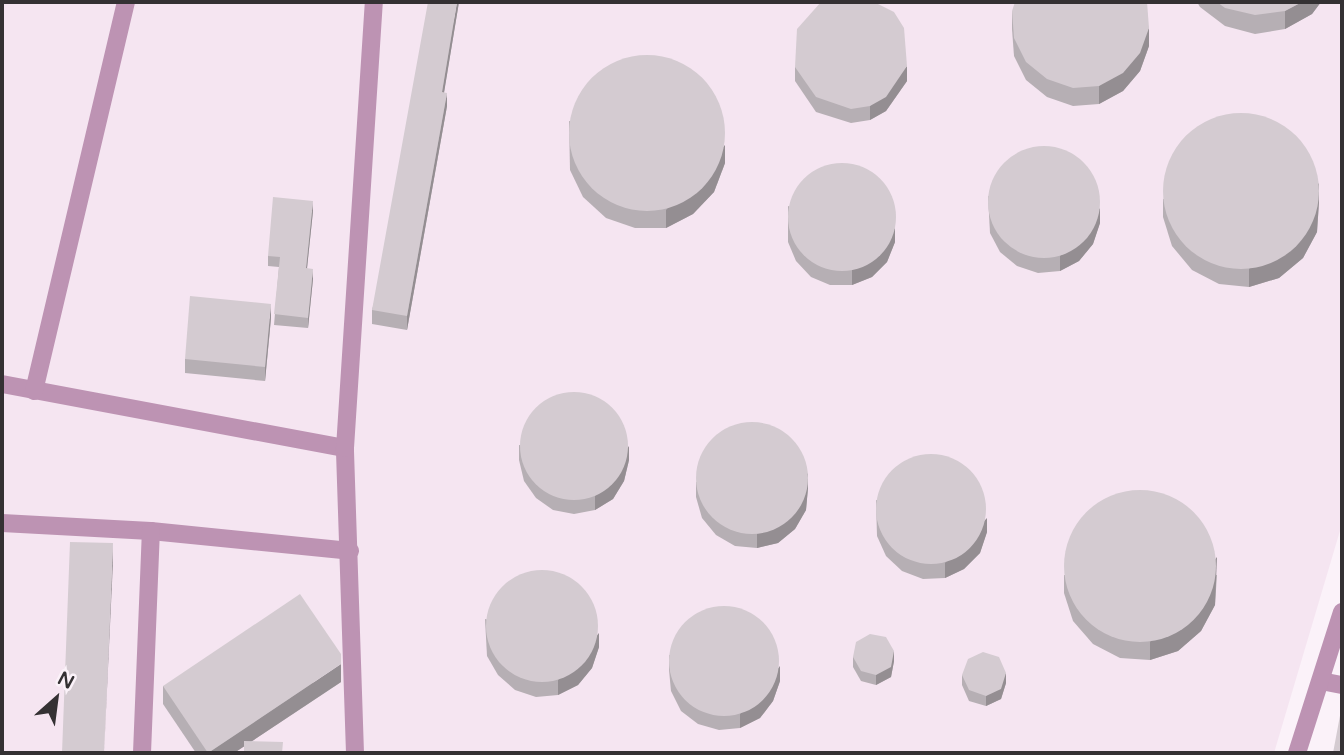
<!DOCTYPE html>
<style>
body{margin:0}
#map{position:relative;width:1344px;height:755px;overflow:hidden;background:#fbf2f9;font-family:"Varela Round",sans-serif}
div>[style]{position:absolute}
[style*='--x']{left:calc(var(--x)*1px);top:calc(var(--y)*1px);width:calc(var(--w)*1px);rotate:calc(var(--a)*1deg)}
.built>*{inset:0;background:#f5e5f1}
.minor>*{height:18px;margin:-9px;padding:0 9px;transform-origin:9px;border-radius:9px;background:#bd93b3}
.wall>*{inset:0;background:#b6afb4}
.shaded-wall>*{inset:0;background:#948e92}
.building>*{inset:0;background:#d4cbd1}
.round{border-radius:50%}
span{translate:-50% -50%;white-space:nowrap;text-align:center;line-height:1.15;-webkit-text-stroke:5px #fbf2f9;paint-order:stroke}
.frame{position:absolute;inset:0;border:4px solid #343133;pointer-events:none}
.north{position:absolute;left:21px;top:664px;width:70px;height:70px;-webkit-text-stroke:5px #fbf2f9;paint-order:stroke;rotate:28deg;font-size:19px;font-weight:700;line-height:28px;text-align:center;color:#343133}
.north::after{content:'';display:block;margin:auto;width:24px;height:32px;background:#343133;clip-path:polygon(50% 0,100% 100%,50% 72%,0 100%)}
</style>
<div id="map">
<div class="built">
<i style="clip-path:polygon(2px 2px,1342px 2px,1342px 524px,1274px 753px,2px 753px)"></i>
</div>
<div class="minor">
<i style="--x:2;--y:384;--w:349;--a:10.6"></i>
<i style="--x:34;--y:391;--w:400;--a:-76.7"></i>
<i style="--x:2;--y:523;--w:149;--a:3.1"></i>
<i style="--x:151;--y:531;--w:200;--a:5.7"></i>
<i style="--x:1321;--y:681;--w:21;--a:11"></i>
<i style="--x:142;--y:753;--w:222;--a:-87.7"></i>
<i style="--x:355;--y:753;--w:305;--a:-91.9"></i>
<i style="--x:345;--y:448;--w:447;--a:-86.3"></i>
<i style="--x:1297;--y:753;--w:148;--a:-72.3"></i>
</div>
<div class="wall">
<i style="clip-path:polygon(459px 2px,444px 92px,447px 106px,407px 330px,372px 324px,372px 310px)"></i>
<i style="clip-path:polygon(1197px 2px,1321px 2px,1312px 14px,1285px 29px,1255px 34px,1225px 26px,1200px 7px)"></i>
<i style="clip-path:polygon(1012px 11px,1149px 46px,1140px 71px,1123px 91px,1099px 104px,1073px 106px,1047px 97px,1026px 80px,1014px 56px,1012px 29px)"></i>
<i style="clip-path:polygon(795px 67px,907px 81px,886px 111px,870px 120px,851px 123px,816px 112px,795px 81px)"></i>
<i style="clip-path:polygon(569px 121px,725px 163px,714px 192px,693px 214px,666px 228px,635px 228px,606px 218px,583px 197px,570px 170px)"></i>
<i style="clip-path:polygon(988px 196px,1100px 223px,1093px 244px,1079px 261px,1060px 271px,1038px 273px,1017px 266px,1000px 252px,990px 233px)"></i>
<i style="clip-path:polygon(1163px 199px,1319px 201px,1317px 232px,1303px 258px,1279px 278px,1249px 287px,1219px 284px,1192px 270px,1172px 246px,1163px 217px)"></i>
<i style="clip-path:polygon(788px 206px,895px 242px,887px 262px,872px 277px,852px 285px,830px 285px,811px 277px,796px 261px,788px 242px)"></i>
<i style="clip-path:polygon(313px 211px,307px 268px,313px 279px,308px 328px,274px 325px,279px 267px,268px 266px,268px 256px)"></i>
<i style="clip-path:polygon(271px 318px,265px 381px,185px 373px,185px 359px)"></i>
<i style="clip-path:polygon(519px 445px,629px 460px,624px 481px,613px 499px,595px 510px,574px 514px,553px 510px,536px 498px,524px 481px,519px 460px)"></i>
<i style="clip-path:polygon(696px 482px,808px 488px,806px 510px,795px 529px,778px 543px,757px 548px,735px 546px,716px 535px,702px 518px,696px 497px)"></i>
<i style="clip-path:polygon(876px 500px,987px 532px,980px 553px,964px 569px,945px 578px,923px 579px,902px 571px,886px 556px,877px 536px)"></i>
<i style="clip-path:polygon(1064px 575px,1217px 575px,1215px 605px,1201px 631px,1178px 651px,1150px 660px,1120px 658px,1093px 644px,1073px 621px,1064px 593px)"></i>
<i style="clip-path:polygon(485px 619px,599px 647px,592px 668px,578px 685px,558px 695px,536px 697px,515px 690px,498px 675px,487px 656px)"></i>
<i style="clip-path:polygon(669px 655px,780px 681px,773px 701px,760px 718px,740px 728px,719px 730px,698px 724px,681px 711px,671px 691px,669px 670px)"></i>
<i style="clip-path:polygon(853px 657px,894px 661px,891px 677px,876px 685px,861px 681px,853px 667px)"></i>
<i style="clip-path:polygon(962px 675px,1006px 683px,1001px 699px,986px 706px,969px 701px,962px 685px)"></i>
<i style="clip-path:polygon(341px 682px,234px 753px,196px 753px,163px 704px,163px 686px)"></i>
</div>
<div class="shaded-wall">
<i style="clip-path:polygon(457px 2px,459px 2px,442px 105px,442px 92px)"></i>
<i style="clip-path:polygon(1302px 2px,1321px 2px,1312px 14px,1285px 29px,1285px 11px)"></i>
<i style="clip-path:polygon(1149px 28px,1149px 46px,1140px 71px,1123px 91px,1099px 104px,1099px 86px)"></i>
<i style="clip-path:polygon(907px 66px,907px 81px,886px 111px,870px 120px,870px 106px)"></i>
<i style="clip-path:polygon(447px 93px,447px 106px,407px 330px,407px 316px)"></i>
<i style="clip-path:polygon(725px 145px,725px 163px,714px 192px,693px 214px,666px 228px,666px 210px)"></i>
<i style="clip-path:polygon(1319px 183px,1319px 201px,1317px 232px,1303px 258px,1279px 278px,1249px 287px,1249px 269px)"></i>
<i style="clip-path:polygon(313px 201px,313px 211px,306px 278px,306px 268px)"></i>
<i style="clip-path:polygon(1100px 208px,1100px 223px,1093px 244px,1079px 261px,1060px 271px,1060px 256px)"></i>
<i style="clip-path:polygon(895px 228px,895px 242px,887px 262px,872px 277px,852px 285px,852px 270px)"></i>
<i style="clip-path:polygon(313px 269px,313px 279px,308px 328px,308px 318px)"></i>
<i style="clip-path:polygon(271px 304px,271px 318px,265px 381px,265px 367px)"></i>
<i style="clip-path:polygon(629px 446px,629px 460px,624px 481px,613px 499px,595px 510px,595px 496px)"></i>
<i style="clip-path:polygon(808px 473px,808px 488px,806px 510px,795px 529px,778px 543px,757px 548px,757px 534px)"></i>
<i style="clip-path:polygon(987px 518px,987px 532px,980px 553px,964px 569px,945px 578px,945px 563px)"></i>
<i style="clip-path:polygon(113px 543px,113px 562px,104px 753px)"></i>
<i style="clip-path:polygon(1217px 557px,1215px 605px,1201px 631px,1178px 651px,1150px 660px,1150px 642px)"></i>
<i style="clip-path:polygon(599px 633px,599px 647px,592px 668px,578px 685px,558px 695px,558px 680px)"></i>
<i style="clip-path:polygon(894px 651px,894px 661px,891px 677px,876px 685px,876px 675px)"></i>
<i style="clip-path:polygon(341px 664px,341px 682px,234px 753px,208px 753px)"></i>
<i style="clip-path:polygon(780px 666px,780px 681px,773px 701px,760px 718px,740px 728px,740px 714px)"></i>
<i style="clip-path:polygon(1006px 673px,1006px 683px,1001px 699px,986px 706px,986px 696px)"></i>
</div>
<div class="building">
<i style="clip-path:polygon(428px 2px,457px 2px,442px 92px,447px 93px,407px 316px,372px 310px)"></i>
<i style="clip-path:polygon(821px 2px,874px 2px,894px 12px,904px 28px,907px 66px,886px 97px,870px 106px,851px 109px,816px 97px,795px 67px,797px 29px)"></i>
<i style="clip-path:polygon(1015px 2px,1147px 2px,1149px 28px,1140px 53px,1123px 73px,1099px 86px,1073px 88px,1047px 79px,1026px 62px,1014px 38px,1012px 11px)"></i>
<i style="clip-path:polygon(1217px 2px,1302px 2px,1285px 11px,1255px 15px,1225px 8px)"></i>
<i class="round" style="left:569px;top:55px;width:156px;height:156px"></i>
<i class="round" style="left:1163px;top:113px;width:156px;height:156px"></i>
<i class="round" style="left:988px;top:146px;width:112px;height:112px"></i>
<i class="round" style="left:788px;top:163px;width:108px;height:108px"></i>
<i style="clip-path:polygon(273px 197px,313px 201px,306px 268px,313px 269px,308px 318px,274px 314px,280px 257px,268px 256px)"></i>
<i style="clip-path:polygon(190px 296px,271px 304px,265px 367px,185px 359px)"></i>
<i class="round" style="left:520px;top:392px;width:108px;height:108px"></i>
<i class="round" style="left:696px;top:422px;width:112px;height:112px"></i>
<i class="round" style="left:876px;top:454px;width:110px;height:110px"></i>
<i class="round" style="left:1064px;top:490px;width:152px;height:152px"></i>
<i style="clip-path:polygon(70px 542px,113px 543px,104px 753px,62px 753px)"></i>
<i class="round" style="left:486px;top:570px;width:112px;height:112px"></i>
<i style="clip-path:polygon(300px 594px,341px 654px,341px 664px,208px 753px,163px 686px)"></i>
<i class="round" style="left:669px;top:606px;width:110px;height:110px"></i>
<i style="clip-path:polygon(870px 634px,886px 637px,894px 651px,891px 667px,876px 675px,861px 671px,853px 657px,856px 642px)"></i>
<i style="clip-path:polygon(983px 652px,999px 657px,1006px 673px,1001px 689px,986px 696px,969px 690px,962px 675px,968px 659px)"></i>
<i style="clip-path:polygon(1342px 705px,1342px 753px,1333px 753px)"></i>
<i style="clip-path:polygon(244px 741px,283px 742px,282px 753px,244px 753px)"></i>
</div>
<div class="frame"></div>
<div class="north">N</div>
</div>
